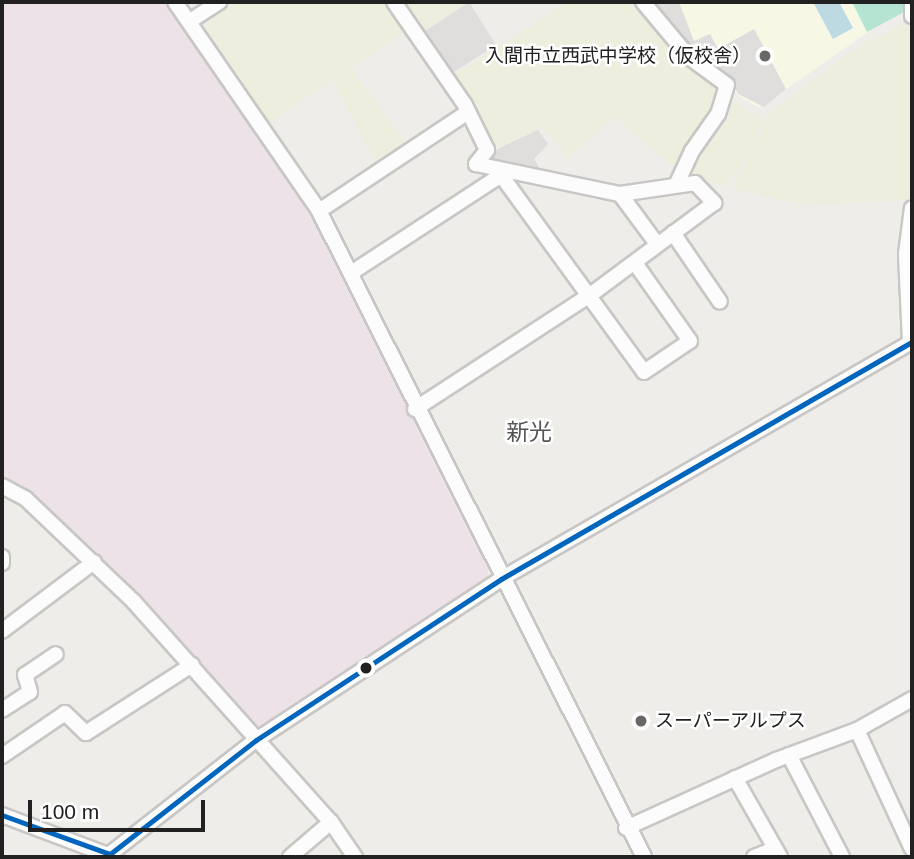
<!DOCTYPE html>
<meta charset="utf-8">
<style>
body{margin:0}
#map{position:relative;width:914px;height:859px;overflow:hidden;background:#efede9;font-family:Arial,"Noto Sans JP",sans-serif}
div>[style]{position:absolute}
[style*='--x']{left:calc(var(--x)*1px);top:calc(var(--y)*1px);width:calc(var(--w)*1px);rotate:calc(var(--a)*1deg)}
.industrial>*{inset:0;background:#ece2e7}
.education>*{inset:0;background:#f7f7e5}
.farmland>*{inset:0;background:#edeedd}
.pitch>*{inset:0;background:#b5e5d2}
.parking>*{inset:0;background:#dfdedd}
.water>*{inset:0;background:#bdd9e1}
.roads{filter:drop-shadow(2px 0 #c8c7c5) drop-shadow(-2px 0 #c8c7c5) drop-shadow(0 2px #c8c7c5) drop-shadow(0 -2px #c8c7c5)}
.minor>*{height:14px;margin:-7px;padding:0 7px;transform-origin:7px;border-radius:7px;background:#fdfcfc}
.bus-1>*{height:5px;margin:-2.5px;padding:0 2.5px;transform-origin:2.5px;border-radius:2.5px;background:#0065bd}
.dots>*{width:19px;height:19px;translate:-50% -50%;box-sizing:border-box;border:4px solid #fff;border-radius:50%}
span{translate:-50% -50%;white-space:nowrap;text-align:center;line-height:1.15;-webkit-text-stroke:5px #fff;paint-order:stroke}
.poi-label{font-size:19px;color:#212121}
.right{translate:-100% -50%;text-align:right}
.left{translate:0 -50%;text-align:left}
.quarter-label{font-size:23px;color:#545454}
.frame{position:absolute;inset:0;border:4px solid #212121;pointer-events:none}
.scale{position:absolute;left:28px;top:800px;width:177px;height:32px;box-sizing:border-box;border:4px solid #212121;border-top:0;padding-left:9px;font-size:21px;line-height:24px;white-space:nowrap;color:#212121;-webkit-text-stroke:5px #fff;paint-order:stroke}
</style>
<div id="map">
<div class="industrial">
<i style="clip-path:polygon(2px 2px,169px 2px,314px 216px,489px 570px,487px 577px,256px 728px,155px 615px,37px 504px,2px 482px)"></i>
</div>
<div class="education">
<i style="clip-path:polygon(647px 2px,908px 2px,908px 10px,871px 30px,759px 108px,737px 95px,730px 82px)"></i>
</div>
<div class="farmland">
<i style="clip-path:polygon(234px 2px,389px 2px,408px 29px,351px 68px,408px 147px,379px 167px,332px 80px,267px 124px,202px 27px)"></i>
<i style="clip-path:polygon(397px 2px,467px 2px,419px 34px)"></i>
<i style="clip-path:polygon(569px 2px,639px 2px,723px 86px,679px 172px,614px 116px,569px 157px,541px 127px,490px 151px,449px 77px)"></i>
<i style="clip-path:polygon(909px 21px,910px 200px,805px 205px,732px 189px,768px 115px,864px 43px)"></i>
<i style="clip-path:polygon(730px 100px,763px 119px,746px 158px,725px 186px,703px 180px,683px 182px,724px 103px)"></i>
</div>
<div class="pitch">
<i style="clip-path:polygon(852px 2px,908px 2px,908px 10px,867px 32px)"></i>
</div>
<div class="parking">
<i style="clip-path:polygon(469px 2px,496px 45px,448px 76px,419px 35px)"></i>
<i style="clip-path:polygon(648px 2px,679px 2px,694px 41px,710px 34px,718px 49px,754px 29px,786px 89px,764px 107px,738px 94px,730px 80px,692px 53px)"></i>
<i style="clip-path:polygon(538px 130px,548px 144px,534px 159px,542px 172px,480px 162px,491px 152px)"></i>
</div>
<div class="water">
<i style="clip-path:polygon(813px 2px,839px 2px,853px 28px,833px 39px)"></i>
</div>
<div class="roads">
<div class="minor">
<i style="--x:175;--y:2;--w:254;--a:55.4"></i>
<i style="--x:319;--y:211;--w:723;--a:63.29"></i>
<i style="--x:394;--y:2;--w:125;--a:55.4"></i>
<i style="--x:465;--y:105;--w:50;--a:63.9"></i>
<i style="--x:487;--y:150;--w:18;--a:128"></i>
<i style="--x:476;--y:164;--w:147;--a:11.8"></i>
<i style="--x:620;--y:194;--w:76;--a:-8.3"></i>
<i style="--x:695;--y:183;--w:28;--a:46"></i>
<i style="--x:714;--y:203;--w:154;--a:143.4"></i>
<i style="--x:590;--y:295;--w:209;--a:146.9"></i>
<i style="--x:643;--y:2;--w:72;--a:50.1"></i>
<i style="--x:689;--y:57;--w:47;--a:36.4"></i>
<i style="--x:727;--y:85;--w:30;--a:107"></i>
<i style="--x:718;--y:114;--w:45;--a:125.1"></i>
<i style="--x:692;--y:151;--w:38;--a:115"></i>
<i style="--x:912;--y:2;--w:14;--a:90"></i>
<i style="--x:190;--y:21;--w:35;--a:-33"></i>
<i style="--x:501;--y:175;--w:243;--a:54"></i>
<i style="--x:644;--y:372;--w:55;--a:-34"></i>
<i style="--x:690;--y:341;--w:95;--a:-125.2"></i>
<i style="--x:620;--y:194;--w:62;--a:53.5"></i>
<i style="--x:319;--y:211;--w:175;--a:-33.6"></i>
<i style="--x:673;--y:233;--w:83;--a:55.7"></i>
<i style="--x:351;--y:273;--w:185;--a:-33.1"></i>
<i style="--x:910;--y:343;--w:89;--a:-92.6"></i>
<i style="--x:906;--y:254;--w:46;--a:-82.6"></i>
<i style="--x:2;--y:486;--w:27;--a:28"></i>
<i style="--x:26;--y:499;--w:149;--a:43.6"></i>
<i style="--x:134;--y:602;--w:295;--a:48.2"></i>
<i style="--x:331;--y:822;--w:42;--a:55.6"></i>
<i style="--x:2;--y:557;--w:6;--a:90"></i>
<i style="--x:2;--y:631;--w:115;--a:-36.9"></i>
<i style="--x:2;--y:710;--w:33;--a:-33"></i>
<i style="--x:30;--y:692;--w:18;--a:-106"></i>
<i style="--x:25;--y:675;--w:37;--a:-34"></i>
<i style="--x:857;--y:730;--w:131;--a:65.2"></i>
<i style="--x:789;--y:755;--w:115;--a:62.5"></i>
<i style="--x:2;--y:756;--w:76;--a:-34.3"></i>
<i style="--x:65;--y:713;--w:29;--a:44"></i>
<i style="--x:86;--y:733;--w:126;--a:-32.7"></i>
<i style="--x:735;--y:778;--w:91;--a:60.3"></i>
<i style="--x:2;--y:815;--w:119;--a:20.7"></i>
<i style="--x:626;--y:828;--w:165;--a:-24.4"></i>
<i style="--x:776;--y:760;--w:86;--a:-20.3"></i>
<i style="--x:857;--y:730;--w:63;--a:-29.4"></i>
<i style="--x:106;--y:857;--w:190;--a:-38"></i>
<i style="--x:256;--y:740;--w:293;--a:-33.3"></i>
<i style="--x:501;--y:579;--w:474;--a:-30"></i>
<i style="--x:290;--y:857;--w:54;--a:-40.5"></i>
<i style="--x:754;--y:857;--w:22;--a:-21"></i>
</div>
</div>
<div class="bus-1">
<i style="--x:2;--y:815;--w:115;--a:19.9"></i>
<i style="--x:110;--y:854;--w:185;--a:-38"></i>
<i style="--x:256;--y:740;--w:293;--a:-33.3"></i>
<i style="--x:501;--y:579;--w:474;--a:-30"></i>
</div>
<div class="dots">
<i style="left:765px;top:56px;background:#696867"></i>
<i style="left:366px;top:668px;background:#212121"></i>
<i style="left:641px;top:721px;background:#696867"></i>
</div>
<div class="poi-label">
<span class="right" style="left:751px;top:56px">入間市立西武中学校（仮校舎）</span>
<span class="left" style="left:655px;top:721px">スーパーアルプス</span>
</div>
<div class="quarter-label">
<span style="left:529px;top:432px">新光</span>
</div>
<div class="frame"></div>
<div class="scale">100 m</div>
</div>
